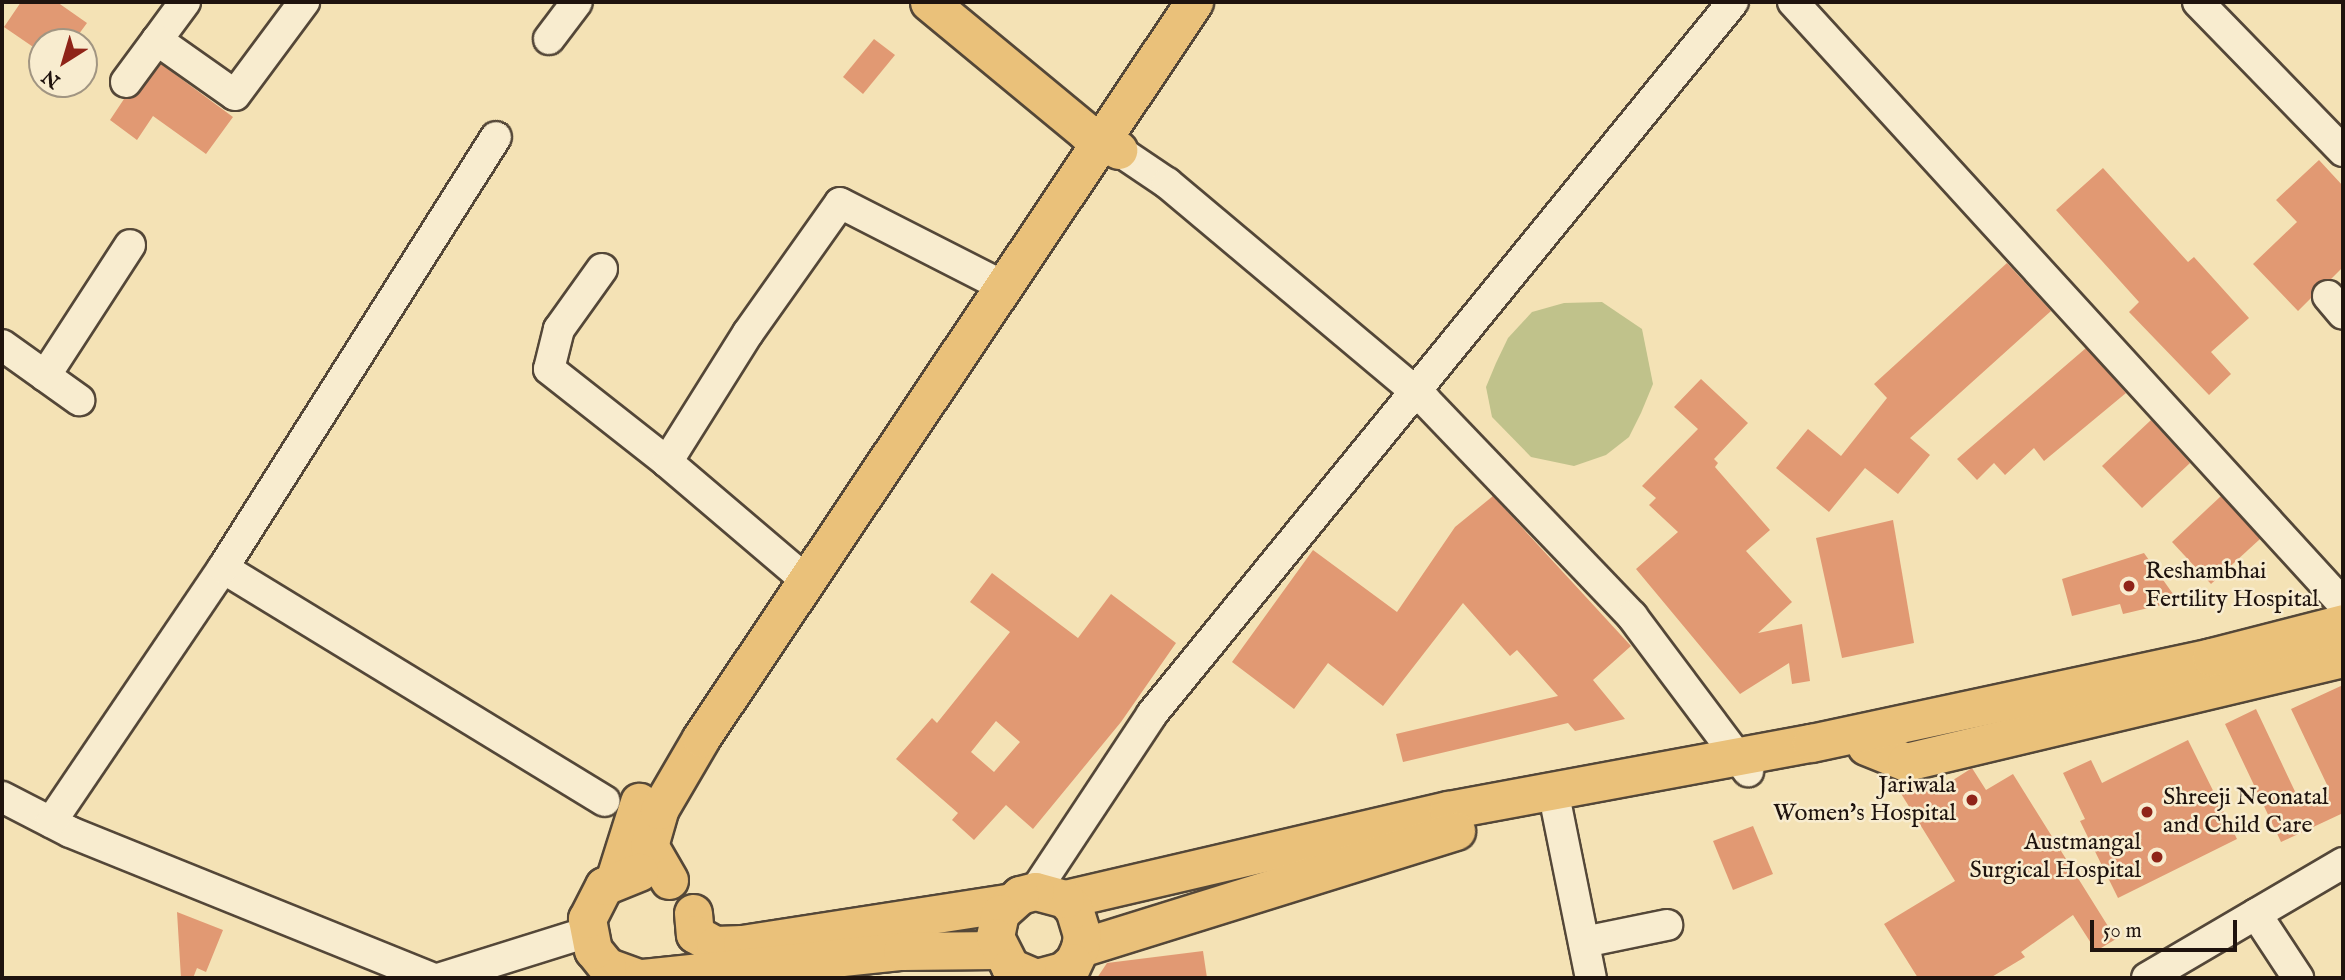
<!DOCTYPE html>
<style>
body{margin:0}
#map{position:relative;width:2345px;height:980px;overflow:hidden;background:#f4e2b5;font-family:"IM FELL English",serif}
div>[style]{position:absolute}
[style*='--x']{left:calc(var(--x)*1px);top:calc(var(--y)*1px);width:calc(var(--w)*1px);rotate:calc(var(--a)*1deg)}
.green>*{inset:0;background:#c0c28b}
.building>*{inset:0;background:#e19973}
.roads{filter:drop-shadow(2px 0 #544738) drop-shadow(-2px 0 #544738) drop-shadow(0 2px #544738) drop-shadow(0 -2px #544738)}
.minor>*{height:30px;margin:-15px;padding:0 15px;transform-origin:15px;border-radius:15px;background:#f8eccf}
.major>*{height:37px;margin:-18.5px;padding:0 18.5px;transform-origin:18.5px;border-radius:18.5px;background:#eac17a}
.dots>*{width:19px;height:19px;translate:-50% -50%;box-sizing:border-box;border:4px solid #f8eccf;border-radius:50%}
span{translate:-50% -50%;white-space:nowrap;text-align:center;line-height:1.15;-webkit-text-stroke:5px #f8eccf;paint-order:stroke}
.poi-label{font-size:24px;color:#1f130e}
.left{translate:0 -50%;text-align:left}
.right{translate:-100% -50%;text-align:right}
.frame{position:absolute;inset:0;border:4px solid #1f130e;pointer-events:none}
.north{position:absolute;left:28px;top:28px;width:70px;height:70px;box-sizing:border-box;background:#f8eccf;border:2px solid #a19582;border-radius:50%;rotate:217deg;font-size:19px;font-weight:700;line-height:28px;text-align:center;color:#1f130e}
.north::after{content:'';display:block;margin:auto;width:24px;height:32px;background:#8f2418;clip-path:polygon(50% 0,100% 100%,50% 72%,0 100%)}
.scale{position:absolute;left:2090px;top:920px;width:147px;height:32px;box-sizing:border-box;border:4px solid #1f130e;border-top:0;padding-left:9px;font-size:21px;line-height:24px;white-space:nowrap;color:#1f130e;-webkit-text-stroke:5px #f8eccf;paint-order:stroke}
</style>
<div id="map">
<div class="green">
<i style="clip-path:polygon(1602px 302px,1642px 329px,1653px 384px,1641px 413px,1629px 437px,1606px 455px,1574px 466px,1531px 457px,1492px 417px,1486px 387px,1496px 363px,1508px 338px,1532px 312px,1564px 303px)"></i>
</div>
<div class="building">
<i style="clip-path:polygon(21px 2px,57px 2px,87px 23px,73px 42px,42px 42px,42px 53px,4px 27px)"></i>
<i style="clip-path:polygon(874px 39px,895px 55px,863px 94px,843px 77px)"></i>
<i style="clip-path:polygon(161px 64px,233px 117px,206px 154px,153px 116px,137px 140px,110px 120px,124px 99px,140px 92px)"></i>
<i style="clip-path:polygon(2319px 160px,2343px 186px,2343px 267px,2331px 279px,2316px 283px,2311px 298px,2298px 311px,2253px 264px,2297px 222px,2276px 200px)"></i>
<i style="clip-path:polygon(2103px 168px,2188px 262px,2194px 257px,2249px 318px,2211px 352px,2231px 374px,2209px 395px,2129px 312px,2139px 302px,2056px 210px)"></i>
<i style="clip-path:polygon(2007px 263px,2051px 311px,1910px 438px,1930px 455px,1898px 494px,1865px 468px,1829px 512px,1776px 468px,1808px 429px,1841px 456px,1887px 398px,1874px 384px)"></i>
<i style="clip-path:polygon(2086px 348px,2126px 393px,2044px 461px,2034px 448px,2005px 475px,1994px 463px,1977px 480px,1957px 459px)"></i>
<i style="clip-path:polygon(1701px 379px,1748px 423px,1714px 459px,1718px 463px,1715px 467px,1770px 530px,1746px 551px,1792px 602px,1758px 633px,1802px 624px,1810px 681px,1792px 684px,1789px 663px,1740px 694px,1636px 569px,1678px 532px,1649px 505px,1656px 498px,1642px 486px,1698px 429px,1674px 407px)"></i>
<i style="clip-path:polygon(2151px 420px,2190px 463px,2142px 508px,2102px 466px)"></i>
<i style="clip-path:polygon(1493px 496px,1631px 646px,1593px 680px,1625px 719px,1575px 731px,1568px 723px,1403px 762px,1396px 734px,1558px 696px,1517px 650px,1510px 656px,1463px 603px,1383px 706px,1328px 663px,1294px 709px,1232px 662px,1313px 550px,1397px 612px,1455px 527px)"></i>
<i style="clip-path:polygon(2221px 496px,2260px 539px,2211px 584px,2172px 542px)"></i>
<i style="clip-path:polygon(1893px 520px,1914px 643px,1842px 658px,1816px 538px)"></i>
<i style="clip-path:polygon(2144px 553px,2178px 601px,2123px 614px,2120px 604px,2072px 616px,2062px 579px)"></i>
<i style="clip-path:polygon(evenodd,992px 573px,1078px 638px,1111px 594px,1176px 643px,1121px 722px,1033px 829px,1006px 805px,974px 840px,952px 820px,958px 813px,896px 759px,932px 718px,937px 723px,1010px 632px,970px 602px,992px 573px,996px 721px,1020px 742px,994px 772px,971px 752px,996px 721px)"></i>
<i style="clip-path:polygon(2343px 685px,2343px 818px,2341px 814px,2281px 842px,2225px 724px,2256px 709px,2300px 802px,2329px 789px,2291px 709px)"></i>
<i style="clip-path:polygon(2188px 740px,2237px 839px,2118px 898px,2080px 821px,2085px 819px,2063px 773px,2091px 760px,2102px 783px)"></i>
<i style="clip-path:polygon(1972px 768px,1986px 790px,2013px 774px,2116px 939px,2096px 951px,2073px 915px,2021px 952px,2025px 957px,1990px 978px,1918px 978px,1884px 924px,1955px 881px,1900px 792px,1922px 780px,1931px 794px)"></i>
<i style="clip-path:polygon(1753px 826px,1773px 874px,1733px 890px,1713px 841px)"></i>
<i style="clip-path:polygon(177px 912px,223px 930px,206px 972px,197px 968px,193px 978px,181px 978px)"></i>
<i style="clip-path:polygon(1203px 951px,1207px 978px,1097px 978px,1107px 963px)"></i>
</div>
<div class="roads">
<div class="minor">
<i style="--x:185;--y:2;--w:47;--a:126.4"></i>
<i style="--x:157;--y:40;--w:95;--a:35.2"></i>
<i style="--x:235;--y:95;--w:116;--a:-53.4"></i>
<i style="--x:1793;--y:2;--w:815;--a:47.58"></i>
<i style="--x:2198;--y:2;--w:208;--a:45.8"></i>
<i style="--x:549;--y:39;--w:46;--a:-52.9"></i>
<i style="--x:126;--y:82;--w:52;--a:-53.6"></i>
<i style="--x:1118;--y:150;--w:59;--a:34"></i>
<i style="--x:1167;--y:183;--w:336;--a:40"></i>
<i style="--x:1424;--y:399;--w:301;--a:46.2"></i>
<i style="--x:1632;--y:616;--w:194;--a:53.2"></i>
<i style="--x:602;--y:269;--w:74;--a:125.6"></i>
<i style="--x:559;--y:329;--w:41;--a:104"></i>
<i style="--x:549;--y:369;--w:150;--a:38.2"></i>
<i style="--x:2328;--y:296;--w:23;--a:50"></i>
<i style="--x:2;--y:345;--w:95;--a:35.5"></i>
<i style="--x:45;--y:376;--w:156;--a:-57"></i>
<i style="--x:223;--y:568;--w:447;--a:31.4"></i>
<i style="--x:794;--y:570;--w:167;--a:-139.6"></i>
<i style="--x:667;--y:462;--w:152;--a:-57.9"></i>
<i style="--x:748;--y:333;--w:159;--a:-54.7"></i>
<i style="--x:840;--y:203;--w:167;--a:27"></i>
<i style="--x:2;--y:797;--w:76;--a:27.2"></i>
<i style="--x:70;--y:832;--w:390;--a:22"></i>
<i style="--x:1557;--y:810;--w:171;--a:78.6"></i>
<i style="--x:51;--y:822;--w:307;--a:-55.9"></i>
<i style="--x:223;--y:568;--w:510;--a:-57.65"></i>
<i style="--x:1035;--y:891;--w:212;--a:-56.5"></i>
<i style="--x:1152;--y:714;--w:919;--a:-50.79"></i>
<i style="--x:2256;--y:914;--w:77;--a:56.7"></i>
<i style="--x:1584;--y:942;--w:85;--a:-11.6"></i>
<i style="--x:441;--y:978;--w:154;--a:-17.4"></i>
<i style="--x:2147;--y:978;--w:227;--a:-30.4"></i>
</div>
<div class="major">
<i style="--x:929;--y:2;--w:204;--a:39.6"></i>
<i style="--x:1086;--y:132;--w:37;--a:29"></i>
<i style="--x:1866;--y:746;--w:43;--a:21.8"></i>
<i style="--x:1906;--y:762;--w:449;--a:-13.4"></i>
<i style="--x:615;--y:878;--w:80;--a:-72.5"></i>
<i style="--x:669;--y:880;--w:39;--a:-120"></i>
<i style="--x:649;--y:846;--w:37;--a:-74"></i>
<i style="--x:659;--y:810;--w:83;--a:-59.7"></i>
<i style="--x:701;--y:738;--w:886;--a:-56.18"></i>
<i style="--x:1065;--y:899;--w:393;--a:-13.1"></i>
<i style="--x:1448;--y:810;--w:369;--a:-10.5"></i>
<i style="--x:1811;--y:743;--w:409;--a:-12.1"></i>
<i style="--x:2211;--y:657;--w:136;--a:-14.4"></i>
<i style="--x:693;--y:913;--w:21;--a:85"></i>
<i style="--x:695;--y:934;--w:23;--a:29"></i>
<i style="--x:715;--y:945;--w:27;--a:-2"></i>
<i style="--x:742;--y:944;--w:269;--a:-8.8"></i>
<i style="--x:1080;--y:948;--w:394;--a:-17.3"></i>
<i style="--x:638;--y:978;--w:33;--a:-160"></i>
<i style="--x:607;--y:967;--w:22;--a:-129"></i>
<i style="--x:593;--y:950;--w:32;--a:-101"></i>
<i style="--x:587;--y:919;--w:37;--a:-63"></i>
<i style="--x:604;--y:886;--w:38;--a:-22"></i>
<i style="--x:643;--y:978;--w:260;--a:-6"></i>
<i style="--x:902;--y:951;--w:96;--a:-0.6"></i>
<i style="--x:1066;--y:978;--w:33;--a:-65"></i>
<i style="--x:1080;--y:948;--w:13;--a:-81"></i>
<i style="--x:1082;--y:935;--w:27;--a:-107"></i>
<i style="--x:1074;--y:909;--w:13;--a:-132"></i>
<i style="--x:1065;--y:899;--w:31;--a:-165"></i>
<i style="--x:1035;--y:891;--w:16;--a:165"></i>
<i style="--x:1020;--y:895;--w:27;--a:138"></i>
<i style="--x:1000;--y:913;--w:25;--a:102"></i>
<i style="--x:995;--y:937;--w:34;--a:63"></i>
<i style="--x:1010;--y:967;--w:28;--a:23"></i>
<i style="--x:1036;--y:978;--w:28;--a:-15"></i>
<i style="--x:1063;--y:971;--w:13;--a:-42"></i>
</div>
</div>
<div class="dots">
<i style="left:2129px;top:586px;background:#8f2418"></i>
<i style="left:1972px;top:800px;background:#8f2418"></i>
<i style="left:2147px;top:812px;background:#8f2418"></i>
<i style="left:2157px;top:857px;background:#8f2418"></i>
</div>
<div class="poi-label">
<span class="left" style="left:2145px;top:586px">Reshambhai<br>Fertility Hospital</span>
<span class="right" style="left:1956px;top:800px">Jariwala<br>Women's Hospital</span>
<span class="left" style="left:2163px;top:812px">Shreeji Neonatal<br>and Child Care</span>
<span class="right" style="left:2141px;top:857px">Austmangal<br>Surgical Hospital</span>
</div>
<div class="frame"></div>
<div class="north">N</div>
<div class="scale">50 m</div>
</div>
